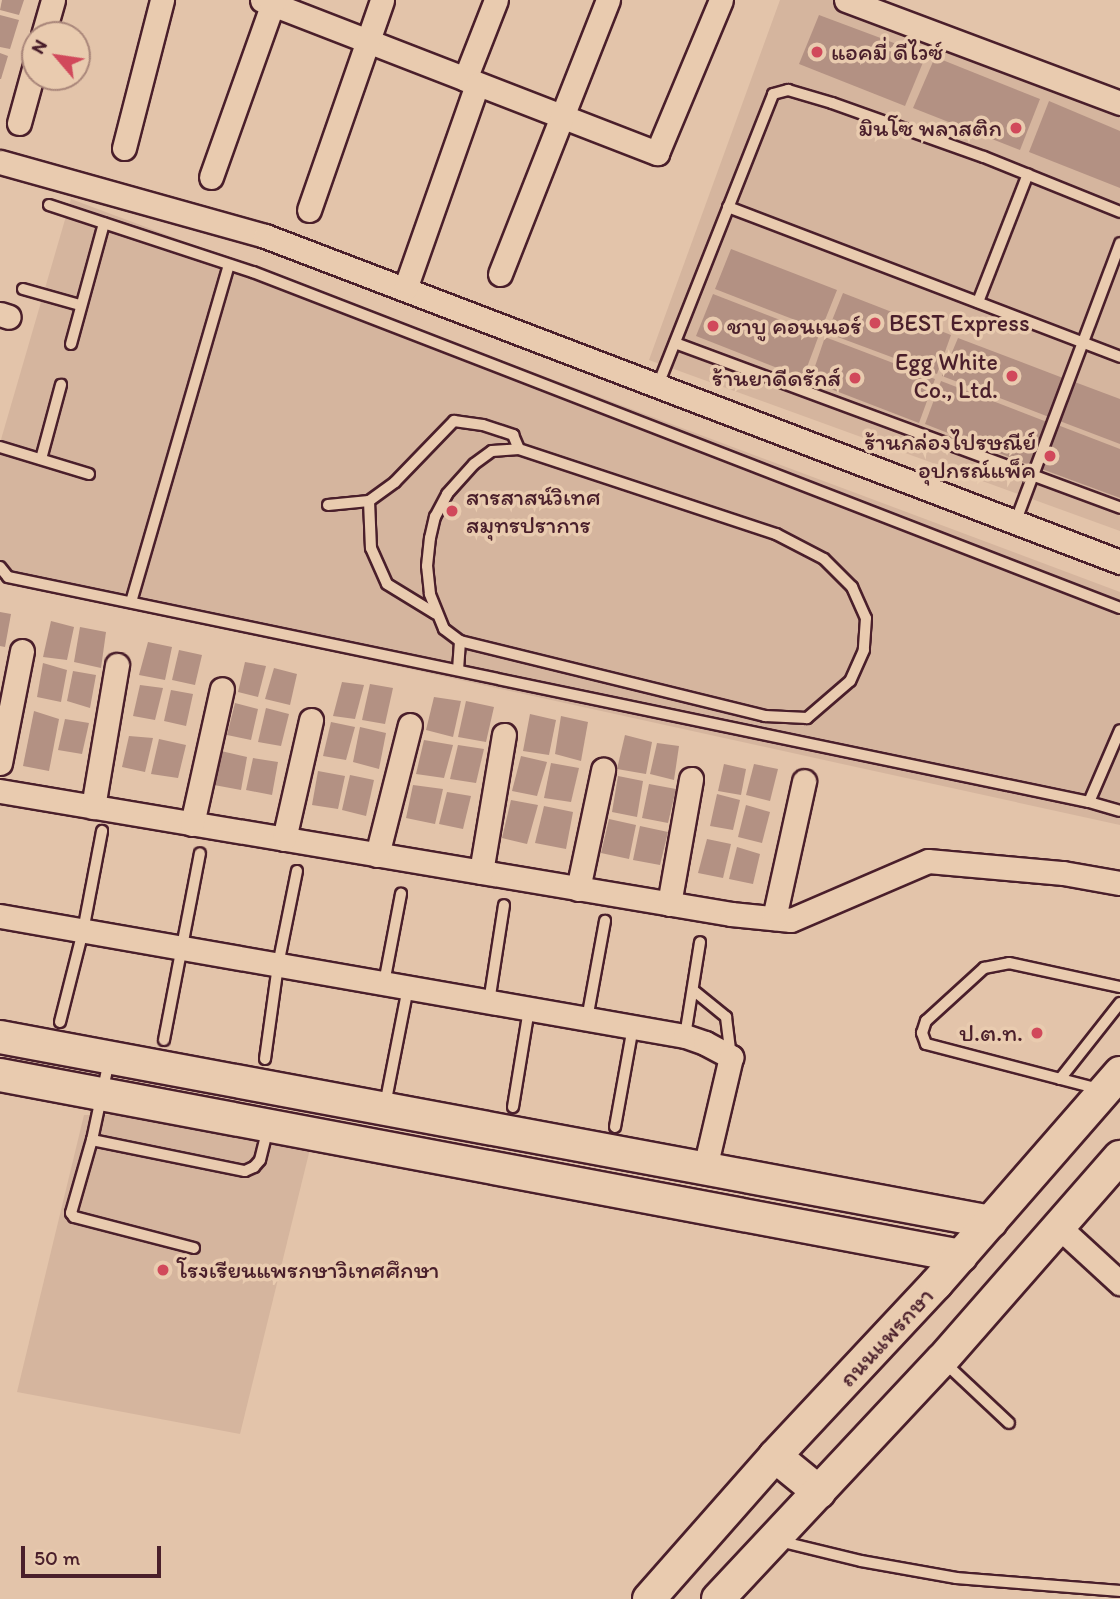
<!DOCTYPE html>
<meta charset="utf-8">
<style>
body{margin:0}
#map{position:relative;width:1120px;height:1599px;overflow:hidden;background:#e3c4aa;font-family:Itim,"Playpen Sans Thai",sans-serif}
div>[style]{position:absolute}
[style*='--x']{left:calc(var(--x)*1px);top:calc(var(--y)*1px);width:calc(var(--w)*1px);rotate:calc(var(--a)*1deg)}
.built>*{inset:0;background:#d5b59e}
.building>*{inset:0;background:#b39183}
.roads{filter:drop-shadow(2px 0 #4a1f2b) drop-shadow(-2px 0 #4a1f2b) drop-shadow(0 2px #4a1f2b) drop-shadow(0 -2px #4a1f2b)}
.lane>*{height:10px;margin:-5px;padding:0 5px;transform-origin:5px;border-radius:5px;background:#e9cbaf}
.street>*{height:23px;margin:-11.5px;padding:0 11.5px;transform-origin:11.5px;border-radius:11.5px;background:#e9cbaf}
.secondary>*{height:32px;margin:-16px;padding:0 16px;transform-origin:16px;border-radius:16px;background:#e9cbaf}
.dots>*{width:19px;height:19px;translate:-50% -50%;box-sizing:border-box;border:4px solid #e9cbaf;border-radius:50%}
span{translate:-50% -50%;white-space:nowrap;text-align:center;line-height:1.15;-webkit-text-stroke:7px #e9cbaf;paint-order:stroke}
.poi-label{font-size:24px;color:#4a1f2b}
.left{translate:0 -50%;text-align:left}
.right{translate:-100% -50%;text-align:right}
.street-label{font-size:24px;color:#4a1f2b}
.north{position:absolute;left:21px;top:21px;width:70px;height:70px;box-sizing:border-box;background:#e9cbaf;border:2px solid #a9867a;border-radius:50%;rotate:299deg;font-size:19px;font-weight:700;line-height:28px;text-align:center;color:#4a1f2b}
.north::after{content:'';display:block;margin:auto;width:24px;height:32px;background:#d1495b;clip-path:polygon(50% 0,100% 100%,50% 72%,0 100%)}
.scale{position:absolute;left:21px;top:1546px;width:140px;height:32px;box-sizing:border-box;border:4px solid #4a1f2b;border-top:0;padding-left:9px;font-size:21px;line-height:24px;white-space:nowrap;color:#4a1f2b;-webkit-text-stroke:5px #e9cbaf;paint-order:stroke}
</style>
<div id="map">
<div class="built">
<i style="clip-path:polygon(780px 0,882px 0,1120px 93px,1120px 531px,649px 360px)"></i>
<i style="clip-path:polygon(71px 199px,1120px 592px,1120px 825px,0 579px,0 443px)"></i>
<i style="clip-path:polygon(84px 1115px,122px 1115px,310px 1149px,240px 1434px,17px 1392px)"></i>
</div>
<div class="building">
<i style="clip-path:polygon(2px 0,24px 0,19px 15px,0 10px)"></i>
<i style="clip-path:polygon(0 15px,19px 20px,10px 49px,0 47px)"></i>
<i style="clip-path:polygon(819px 15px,926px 55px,905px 106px,799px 64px)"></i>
<i style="clip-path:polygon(0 53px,8px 56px,1px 79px,0 79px)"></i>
<i style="clip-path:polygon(935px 57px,1040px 99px,1020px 150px,913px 108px)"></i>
<i style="clip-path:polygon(1049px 101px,1120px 131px,1120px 188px,1029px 152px)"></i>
<i style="clip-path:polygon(731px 249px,837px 290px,821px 330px,715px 289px)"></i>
<i style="clip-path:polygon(843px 293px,951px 335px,937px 374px,827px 333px)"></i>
<i style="clip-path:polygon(713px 294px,819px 335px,803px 378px,696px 336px)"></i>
<i style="clip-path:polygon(825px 337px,935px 379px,919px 423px,810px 381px)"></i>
<i style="clip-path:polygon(958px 338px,1063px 378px,1049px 417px,942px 376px)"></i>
<i style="clip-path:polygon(941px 381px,1047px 422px,1032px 466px,925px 424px)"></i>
<i style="clip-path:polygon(1072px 381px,1120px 399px,1120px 444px,1057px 420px)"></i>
<i style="clip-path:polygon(1055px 424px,1120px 449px,1120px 498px,1039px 468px)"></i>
<i style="clip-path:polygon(0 612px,11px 614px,5px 647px,0 646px)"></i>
<i style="clip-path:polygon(51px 621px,74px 627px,67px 660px,43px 657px)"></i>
<i style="clip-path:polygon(80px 627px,106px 632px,101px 668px,74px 662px)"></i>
<i style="clip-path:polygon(148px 642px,172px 647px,165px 680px,139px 675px)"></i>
<i style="clip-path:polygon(179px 650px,202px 655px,195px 685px,172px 680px)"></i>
<i style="clip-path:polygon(245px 662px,266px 666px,258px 697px,238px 692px)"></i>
<i style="clip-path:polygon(43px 663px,67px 670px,61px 702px,37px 697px)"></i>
<i style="clip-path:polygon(274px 668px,297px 674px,290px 705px,265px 699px)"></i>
<i style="clip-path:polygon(73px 671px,96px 675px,90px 708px,67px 701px)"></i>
<i style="clip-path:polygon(342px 682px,364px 685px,355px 719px,333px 716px)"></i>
<i style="clip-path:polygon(370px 684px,393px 688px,385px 724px,362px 720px)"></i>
<i style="clip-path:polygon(140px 685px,163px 688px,155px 720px,133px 716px)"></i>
<i style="clip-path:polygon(171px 690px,193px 694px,186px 726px,164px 721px)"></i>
<i style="clip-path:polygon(434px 697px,461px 701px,453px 737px,426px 730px)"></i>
<i style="clip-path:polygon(466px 701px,494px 707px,486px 742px,458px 737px)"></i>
<i style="clip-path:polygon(235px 703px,258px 709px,251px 740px,227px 735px)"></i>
<i style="clip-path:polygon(266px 708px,289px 714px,281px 746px,258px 742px)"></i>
<i style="clip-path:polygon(34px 711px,59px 719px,49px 771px,23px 766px)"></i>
<i style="clip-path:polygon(530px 714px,556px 720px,549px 755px,523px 751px)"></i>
<i style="clip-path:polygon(561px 716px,588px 722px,581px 761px,555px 754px)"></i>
<i style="clip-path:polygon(65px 719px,89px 723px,82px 754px,58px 750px)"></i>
<i style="clip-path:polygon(331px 722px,355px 727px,346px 760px,323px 756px)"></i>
<i style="clip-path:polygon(360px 727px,386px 733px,379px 769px,353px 762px)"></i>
<i style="clip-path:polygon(625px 735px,652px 742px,646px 774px,617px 769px)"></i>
<i style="clip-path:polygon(129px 736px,153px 738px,145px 772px,122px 767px)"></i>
<i style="clip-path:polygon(159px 739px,186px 745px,178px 778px,151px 774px)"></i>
<i style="clip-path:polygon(424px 740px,453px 745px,444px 778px,416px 774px)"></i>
<i style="clip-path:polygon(657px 743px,679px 746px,674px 780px,650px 774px)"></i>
<i style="clip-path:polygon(458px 745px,484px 749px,476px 783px,450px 779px)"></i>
<i style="clip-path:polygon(221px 751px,247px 757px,241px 790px,214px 785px)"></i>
<i style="clip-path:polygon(521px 756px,547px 762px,537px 796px,512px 791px)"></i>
<i style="clip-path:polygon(253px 758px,278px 762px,272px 795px,246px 790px)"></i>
<i style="clip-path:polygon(551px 763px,579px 768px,571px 802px,544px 798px)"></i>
<i style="clip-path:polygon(724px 764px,746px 769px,741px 795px,718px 791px)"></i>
<i style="clip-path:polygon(754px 764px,778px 769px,770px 801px,746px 795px)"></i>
<i style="clip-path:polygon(318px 771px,345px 776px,338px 809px,312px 805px)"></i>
<i style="clip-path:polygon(350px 775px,374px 780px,366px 816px,342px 810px)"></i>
<i style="clip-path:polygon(618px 776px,643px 781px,637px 817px,612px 812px)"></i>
<i style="clip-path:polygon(649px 784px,676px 789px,668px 823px,642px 818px)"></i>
<i style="clip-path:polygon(413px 785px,443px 789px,435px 824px,406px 818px)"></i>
<i style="clip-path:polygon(447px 792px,471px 796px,463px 829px,439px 824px)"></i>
<i style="clip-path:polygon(717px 794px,740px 800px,733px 830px,710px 826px)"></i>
<i style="clip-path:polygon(511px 800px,538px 805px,527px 844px,502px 838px)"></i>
<i style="clip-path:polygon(746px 805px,770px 812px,762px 843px,738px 837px)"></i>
<i style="clip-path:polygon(544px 806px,573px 812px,566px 849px,535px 843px)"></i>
<i style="clip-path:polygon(609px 819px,636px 825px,629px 859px,601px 853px)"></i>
<i style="clip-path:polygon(640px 826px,668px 832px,660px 865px,633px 860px)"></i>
<i style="clip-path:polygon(707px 839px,731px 844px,723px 878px,698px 873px)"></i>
<i style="clip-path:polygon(737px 847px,760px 854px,753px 884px,729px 879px)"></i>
</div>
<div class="roads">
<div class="lane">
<i style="--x:49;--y:205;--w:215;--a:18.2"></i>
<i style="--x:253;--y:272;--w:930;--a:21.18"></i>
<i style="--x:728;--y:207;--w:420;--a:20.9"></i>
<i style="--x:23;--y:289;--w:59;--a:15.7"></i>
<i style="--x:978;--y:302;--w:137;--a:-68.7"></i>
<i style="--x:675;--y:343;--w:475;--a:20.3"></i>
<i style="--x:71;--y:344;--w:125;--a:-74.7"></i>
<i style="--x:658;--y:385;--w:313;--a:-68.4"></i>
<i style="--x:773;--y:94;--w:16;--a:-15"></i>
<i style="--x:788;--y:90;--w:46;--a:16.5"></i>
<i style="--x:832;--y:103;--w:161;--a:19.6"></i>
<i style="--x:984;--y:157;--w:147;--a:22"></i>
<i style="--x:0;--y:447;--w:93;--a:16.9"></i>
<i style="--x:41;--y:459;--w:77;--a:-74.9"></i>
<i style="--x:369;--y:501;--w:47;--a:87.6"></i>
<i style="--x:371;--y:548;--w:39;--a:66"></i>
<i style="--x:387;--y:584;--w:57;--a:31.5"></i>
<i style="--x:328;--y:505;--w:41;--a:-5.6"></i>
<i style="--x:369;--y:501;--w:32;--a:-36"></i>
<i style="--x:395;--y:482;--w:85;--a:-46"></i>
<i style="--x:454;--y:421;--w:29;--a:8"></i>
<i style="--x:483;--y:425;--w:32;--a:18"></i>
<i style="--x:513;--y:435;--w:15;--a:67"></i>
<i style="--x:1015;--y:523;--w:299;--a:-69.4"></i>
<i style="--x:0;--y:567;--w:13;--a:51"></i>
<i style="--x:8;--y:577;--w:1104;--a:11.76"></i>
<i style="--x:1089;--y:802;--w:32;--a:16"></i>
<i style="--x:131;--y:602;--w:351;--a:-73.8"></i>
<i style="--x:458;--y:670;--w:29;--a:-86"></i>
<i style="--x:460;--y:641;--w:20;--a:-143"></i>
<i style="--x:444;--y:629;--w:38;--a:-112"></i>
<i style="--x:430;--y:594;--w:28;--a:-96"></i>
<i style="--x:427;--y:566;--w:28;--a:-84"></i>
<i style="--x:430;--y:538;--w:22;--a:-77"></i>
<i style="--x:435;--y:517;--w:26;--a:-62"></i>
<i style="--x:447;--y:494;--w:40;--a:-48"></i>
<i style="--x:474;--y:464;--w:22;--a:-36"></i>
<i style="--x:492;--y:451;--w:27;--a:-4"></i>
<i style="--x:519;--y:449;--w:271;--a:18.3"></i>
<i style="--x:776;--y:534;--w:54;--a:27.5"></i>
<i style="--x:824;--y:559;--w:40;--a:45"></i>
<i style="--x:852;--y:587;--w:34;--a:66"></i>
<i style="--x:866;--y:618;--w:32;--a:94"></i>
<i style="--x:864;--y:650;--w:34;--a:114"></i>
<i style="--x:850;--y:681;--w:57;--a:139.3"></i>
<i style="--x:807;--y:718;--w:42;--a:-177.3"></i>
<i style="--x:765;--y:716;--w:314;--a:-166.2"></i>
<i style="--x:1089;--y:802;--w:78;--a:-66.7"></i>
<i style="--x:384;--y:983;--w:91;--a:-79.2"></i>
<i style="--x:693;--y:990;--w:43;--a:39.3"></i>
<i style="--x:726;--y:1017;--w:38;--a:83"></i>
<i style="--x:489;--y:1002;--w:98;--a:-81.2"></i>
<i style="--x:587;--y:1019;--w:100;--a:-79.6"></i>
<i style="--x:60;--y:1022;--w:94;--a:-75.8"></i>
<i style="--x:83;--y:931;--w:102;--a:-79.2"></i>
<i style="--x:685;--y:1036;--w:95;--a:-80.9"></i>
<i style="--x:164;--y:1040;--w:190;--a:-79.1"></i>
<i style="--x:265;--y:1059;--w:95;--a:-82.1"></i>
<i style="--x:278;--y:965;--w:96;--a:-78.6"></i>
<i style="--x:1060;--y:1079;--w:97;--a:-51.7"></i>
<i style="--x:1099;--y:1089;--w:179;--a:-165.4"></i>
<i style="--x:926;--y:1044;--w:12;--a:-110"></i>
<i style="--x:922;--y:1033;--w:13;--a:-72"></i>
<i style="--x:926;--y:1021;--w:79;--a:-42.4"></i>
<i style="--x:984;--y:968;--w:25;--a:-11"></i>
<i style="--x:1009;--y:963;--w:114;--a:12.2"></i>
<i style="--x:385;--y:1105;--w:119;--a:-78.9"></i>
<i style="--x:513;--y:1107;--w:99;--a:-80.7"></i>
<i style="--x:615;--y:1127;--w:102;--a:-79.8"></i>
<i style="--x:92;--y:1140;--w:81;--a:-77.9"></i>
<i style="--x:194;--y:1248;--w:124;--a:-165.5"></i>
<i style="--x:74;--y:1217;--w:5;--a:-127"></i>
<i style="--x:71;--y:1213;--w:76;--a:-74"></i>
<i style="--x:92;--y:1140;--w:156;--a:11.5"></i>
<i style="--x:245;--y:1171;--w:10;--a:-24"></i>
<i style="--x:254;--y:1167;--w:9;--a:-49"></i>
<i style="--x:260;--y:1160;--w:33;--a:-76"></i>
<i style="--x:944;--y:1362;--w:89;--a:43.2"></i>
<i style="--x:779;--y:1541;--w:84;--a:13.7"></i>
<i style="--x:861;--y:1561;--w:97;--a:10.1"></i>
<i style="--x:956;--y:1578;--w:165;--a:4.5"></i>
</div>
<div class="street">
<i style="--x:262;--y:0;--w:424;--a:21.2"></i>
<i style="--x:657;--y:153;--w:166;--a:-67.3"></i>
<i style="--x:846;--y:0;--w:293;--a:20.6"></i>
<i style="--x:43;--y:35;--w:36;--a:-74"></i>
<i style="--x:465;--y:79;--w:85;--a:-68.6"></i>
<i style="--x:19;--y:123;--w:60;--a:-74.6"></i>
<i style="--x:124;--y:148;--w:153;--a:-75.6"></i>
<i style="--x:0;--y:162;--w:275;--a:15.6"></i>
<i style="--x:265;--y:236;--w:915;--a:20.87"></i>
<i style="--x:211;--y:177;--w:188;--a:-70.4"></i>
<i style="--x:309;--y:210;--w:222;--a:-70.8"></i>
<i style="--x:500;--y:274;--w:295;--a:-68.5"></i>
<i style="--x:405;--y:289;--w:217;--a:-70.6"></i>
<i style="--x:0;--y:314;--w:9;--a:18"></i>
<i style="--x:0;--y:763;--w:114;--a:-78.9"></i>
<i style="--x:0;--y:791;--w:741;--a:9.55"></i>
<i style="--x:731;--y:914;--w:60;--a:5.7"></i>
<i style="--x:791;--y:920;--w:149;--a:-23.3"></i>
<i style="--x:928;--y:861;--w:136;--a:5.1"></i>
<i style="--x:1063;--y:873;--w:58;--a:10"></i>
<i style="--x:93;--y:807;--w:144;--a:-80.4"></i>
<i style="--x:192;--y:824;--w:138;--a:-77.5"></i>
<i style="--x:284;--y:839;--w:122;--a:-77.2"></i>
<i style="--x:377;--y:855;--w:134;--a:-75.8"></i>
<i style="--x:481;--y:872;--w:139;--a:-80.5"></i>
<i style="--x:578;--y:889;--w:122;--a:-78.1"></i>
<i style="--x:669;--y:904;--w:127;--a:-80"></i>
<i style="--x:0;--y:916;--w:695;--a:9.94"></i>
<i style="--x:685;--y:1036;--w:21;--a:19"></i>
<i style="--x:705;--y:1043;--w:30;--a:28"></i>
<i style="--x:731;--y:1057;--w:114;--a:103.2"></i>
<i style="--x:774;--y:918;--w:140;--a:-77.6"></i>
<i style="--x:1059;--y:1227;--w:83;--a:42.6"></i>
</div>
<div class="secondary">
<i style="--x:0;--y:1037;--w:1008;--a:10.57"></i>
<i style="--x:0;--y:1075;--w:978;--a:10.67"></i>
<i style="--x:775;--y:1456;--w:57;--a:39.3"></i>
<i style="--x:649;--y:1599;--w:191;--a:-48.6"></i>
<i style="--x:775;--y:1456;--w:236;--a:-46.9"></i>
<i style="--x:936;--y:1284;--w:280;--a:-48.9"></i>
<i style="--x:718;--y:1599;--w:328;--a:-46.9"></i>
<i style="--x:942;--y:1360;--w:270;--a:-48.8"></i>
</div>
</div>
<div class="dots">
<i style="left:817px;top:52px;background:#d1495b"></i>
<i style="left:1016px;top:128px;background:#d1495b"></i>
<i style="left:875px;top:323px;background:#d1495b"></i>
<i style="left:713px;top:326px;background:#d1495b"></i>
<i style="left:1012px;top:376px;background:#d1495b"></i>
<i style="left:855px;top:378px;background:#d1495b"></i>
<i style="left:1050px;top:456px;background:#d1495b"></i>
<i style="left:452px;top:511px;background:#d1495b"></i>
<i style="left:1037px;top:1033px;background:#d1495b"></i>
<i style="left:163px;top:1270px;background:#d1495b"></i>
</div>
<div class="poi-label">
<span class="left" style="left:831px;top:52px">แอคมี่ ดีไวซ์</span>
<span class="right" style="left:1002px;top:128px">มินโซ พลาสติก</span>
<span class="left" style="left:889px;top:323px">BEST Express</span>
<span class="left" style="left:727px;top:326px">ชาบู คอนเนอร์</span>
<span class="right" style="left:998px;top:376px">Egg White<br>Co., Ltd.</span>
<span class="right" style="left:841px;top:378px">ร้านยาดีดรักส์</span>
<span class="right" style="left:1036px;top:456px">ร้านกล่องไปรษณีย์<br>อุปกรณ์แพ็ค</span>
<span class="left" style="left:466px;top:511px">สารสาสน์วิเทศ<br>สมุทรปราการ</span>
<span class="right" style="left:1023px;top:1033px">ป.ต.ท.</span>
<span class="left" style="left:177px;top:1270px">โรงเรียนแพรกษาวิเทศศึกษา</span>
</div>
<div class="street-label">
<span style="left:886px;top:1337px;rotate:-47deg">ถนนแพรกษา</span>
</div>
<div class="north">N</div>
<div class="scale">50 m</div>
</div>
